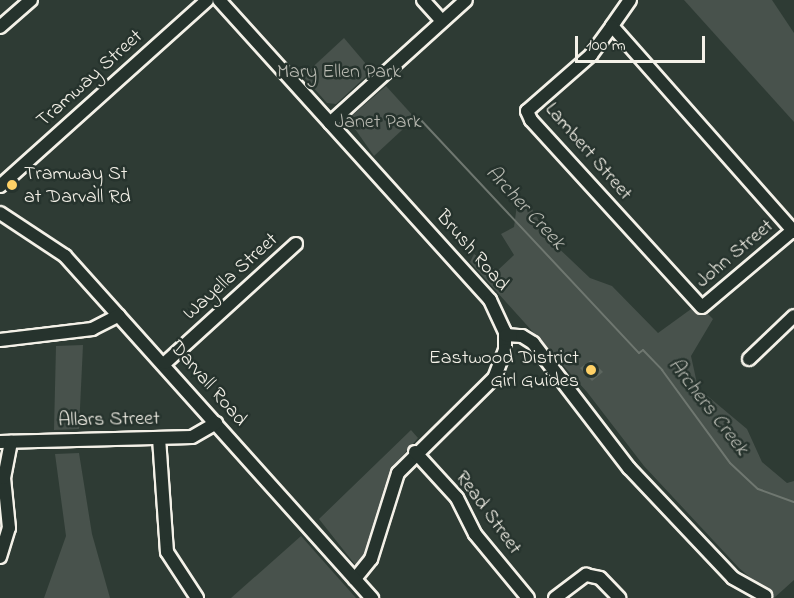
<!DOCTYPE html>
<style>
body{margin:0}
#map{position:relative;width:794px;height:598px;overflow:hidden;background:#2e3b34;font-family:"Indie Flower",sans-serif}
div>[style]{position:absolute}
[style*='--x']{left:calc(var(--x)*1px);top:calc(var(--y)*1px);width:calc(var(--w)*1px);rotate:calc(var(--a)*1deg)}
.green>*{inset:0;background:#48524c}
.stream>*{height:2px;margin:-1px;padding:0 1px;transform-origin:1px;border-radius:1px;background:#6f7770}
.building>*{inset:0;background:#5c655e}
.roads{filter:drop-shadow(2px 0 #f4f1e8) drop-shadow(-2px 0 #f4f1e8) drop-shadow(0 2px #f4f1e8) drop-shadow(0 -2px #f4f1e8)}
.minor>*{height:12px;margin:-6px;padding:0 6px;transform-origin:6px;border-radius:6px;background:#26332d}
.dots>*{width:16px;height:16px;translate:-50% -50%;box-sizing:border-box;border:3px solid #26332d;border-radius:50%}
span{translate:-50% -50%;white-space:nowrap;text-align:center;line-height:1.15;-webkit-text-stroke:5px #26332d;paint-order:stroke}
.park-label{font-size:20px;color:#b8b9b1}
.street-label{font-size:20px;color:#f4f1e8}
.poi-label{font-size:20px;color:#f4f1e8}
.left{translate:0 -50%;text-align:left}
.right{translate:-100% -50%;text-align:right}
.water-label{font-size:21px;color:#b8bab2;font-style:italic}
.scale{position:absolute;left:575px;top:36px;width:130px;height:27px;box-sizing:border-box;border:3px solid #f4f1e8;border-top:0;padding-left:8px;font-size:18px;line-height:21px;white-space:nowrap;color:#f4f1e8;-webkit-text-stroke:4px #26332d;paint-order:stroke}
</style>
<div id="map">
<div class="green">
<i style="clip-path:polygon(684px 0,772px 0,794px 33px,794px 122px)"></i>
<i style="clip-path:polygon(344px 38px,372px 71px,336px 104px,327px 103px,303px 76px)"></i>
<i style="clip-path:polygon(386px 86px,415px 118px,374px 156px,348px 119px)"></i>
<i style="clip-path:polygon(518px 197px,532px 209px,551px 241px,590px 278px,612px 286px,658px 333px,698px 304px,713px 319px,691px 356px,698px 388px,747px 429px,762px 462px,787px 483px,794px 481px,794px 580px,774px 598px,739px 568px,644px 466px,587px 392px,470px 262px,474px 254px,497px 271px,514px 255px,501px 234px,514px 227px)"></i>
<i style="clip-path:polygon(83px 345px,79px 429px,54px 430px,56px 346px)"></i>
<i style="clip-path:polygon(411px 430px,418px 438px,397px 462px,365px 557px,357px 567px,319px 519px)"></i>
<i style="clip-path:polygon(79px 453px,92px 534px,110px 598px,44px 598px,66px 536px,55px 454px)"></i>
<i style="clip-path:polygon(301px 536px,356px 598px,231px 598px)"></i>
</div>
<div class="stream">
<i style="--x:419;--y:118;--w:322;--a:46.9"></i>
<i style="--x:639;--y:353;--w:5;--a:-37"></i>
<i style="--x:643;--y:350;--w:28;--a:46"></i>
<i style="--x:662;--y:370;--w:115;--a:53.8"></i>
<i style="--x:730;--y:463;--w:38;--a:43"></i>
<i style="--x:758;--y:489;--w:38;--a:20"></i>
</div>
<div class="building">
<i style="clip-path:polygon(591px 360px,603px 372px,592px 381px,580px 368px)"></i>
</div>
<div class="roads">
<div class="minor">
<i style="--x:219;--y:0;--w:404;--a:47.9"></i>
<i style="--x:490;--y:300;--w:35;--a:65"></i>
<i style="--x:505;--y:332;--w:18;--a:90"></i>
<i style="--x:505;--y:350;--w:30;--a:111"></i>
<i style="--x:494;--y:378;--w:135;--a:135.3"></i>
<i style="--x:398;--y:473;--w:90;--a:107.4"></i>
<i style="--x:371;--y:559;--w:26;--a:129"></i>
<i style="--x:423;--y:0;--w:28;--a:48"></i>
<i style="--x:630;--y:0;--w:32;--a:125"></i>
<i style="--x:612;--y:26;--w:275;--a:48.5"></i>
<i style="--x:612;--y:26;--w:36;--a:126"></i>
<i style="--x:591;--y:55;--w:85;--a:138.8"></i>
<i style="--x:527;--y:111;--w:10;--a:66"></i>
<i style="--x:531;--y:120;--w:253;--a:47.6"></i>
<i style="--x:702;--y:307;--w:118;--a:-40.2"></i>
<i style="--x:0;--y:27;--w:41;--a:-41.1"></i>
<i style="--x:330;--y:123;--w:183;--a:-42.1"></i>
<i style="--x:0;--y:186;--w:278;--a:-41.9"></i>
<i style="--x:0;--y:213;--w:78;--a:33.5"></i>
<i style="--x:65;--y:256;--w:460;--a:48.1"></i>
<i style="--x:506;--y:335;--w:16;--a:4"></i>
<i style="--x:522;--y:336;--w:13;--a:32"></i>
<i style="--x:533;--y:343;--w:158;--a:52.5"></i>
<i style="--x:629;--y:468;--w:151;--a:46.6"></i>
<i style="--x:733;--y:578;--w:37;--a:29"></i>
<i style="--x:0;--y:340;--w:93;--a:-6.8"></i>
<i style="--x:92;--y:329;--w:30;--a:-27"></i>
<i style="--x:749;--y:359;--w:62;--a:-43.7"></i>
<i style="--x:165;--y:363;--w:177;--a:-42.3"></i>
<i style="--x:159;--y:438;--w:114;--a:86"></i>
<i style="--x:167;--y:552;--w:55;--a:56.9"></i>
<i style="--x:0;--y:442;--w:192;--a:-1.5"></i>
<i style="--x:192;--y:437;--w:28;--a:-30"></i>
<i style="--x:415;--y:452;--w:62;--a:47.6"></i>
<i style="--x:457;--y:498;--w:40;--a:63.4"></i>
<i style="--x:475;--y:534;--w:83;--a:50.4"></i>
<i style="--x:0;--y:557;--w:30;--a:-73"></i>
<i style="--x:9;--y:528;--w:50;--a:-95.7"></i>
<i style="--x:4;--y:478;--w:37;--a:-79"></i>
<i style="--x:555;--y:598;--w:39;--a:-37"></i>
<i style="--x:586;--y:575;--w:14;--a:12"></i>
<i style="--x:600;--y:578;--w:28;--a:46"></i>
</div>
</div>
<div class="dots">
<i style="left:12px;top:185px;background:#ffd166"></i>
<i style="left:591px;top:370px;background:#ffd166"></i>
</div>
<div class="park-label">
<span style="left:339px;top:72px">Mary Ellen Park</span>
<span style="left:378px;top:122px">Janet Park</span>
</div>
<div class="street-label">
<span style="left:90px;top:79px;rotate:-42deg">Tramway Street</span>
<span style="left:588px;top:152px;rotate:49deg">Lambert Street</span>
<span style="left:472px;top:251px;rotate:49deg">Brush Road</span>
<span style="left:735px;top:254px;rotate:-40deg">John Street</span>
<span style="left:231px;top:277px;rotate:-42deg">Wayella Street</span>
<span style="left:208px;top:384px;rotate:49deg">Darvall Road</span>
<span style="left:109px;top:420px;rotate:-1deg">Allars Street</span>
<span style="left:488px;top:513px;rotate:54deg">Read Street</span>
</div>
<div class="poi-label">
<span class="left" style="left:24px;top:186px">Tramway St<br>at Darvall Rd</span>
<span class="right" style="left:579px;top:370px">Eastwood District<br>Girl Guides</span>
</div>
<div class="water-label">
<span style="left:525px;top:208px;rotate:47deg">Archer Creek</span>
<span style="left:708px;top:407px;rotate:52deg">Archers Creek</span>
</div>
<div class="scale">100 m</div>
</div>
